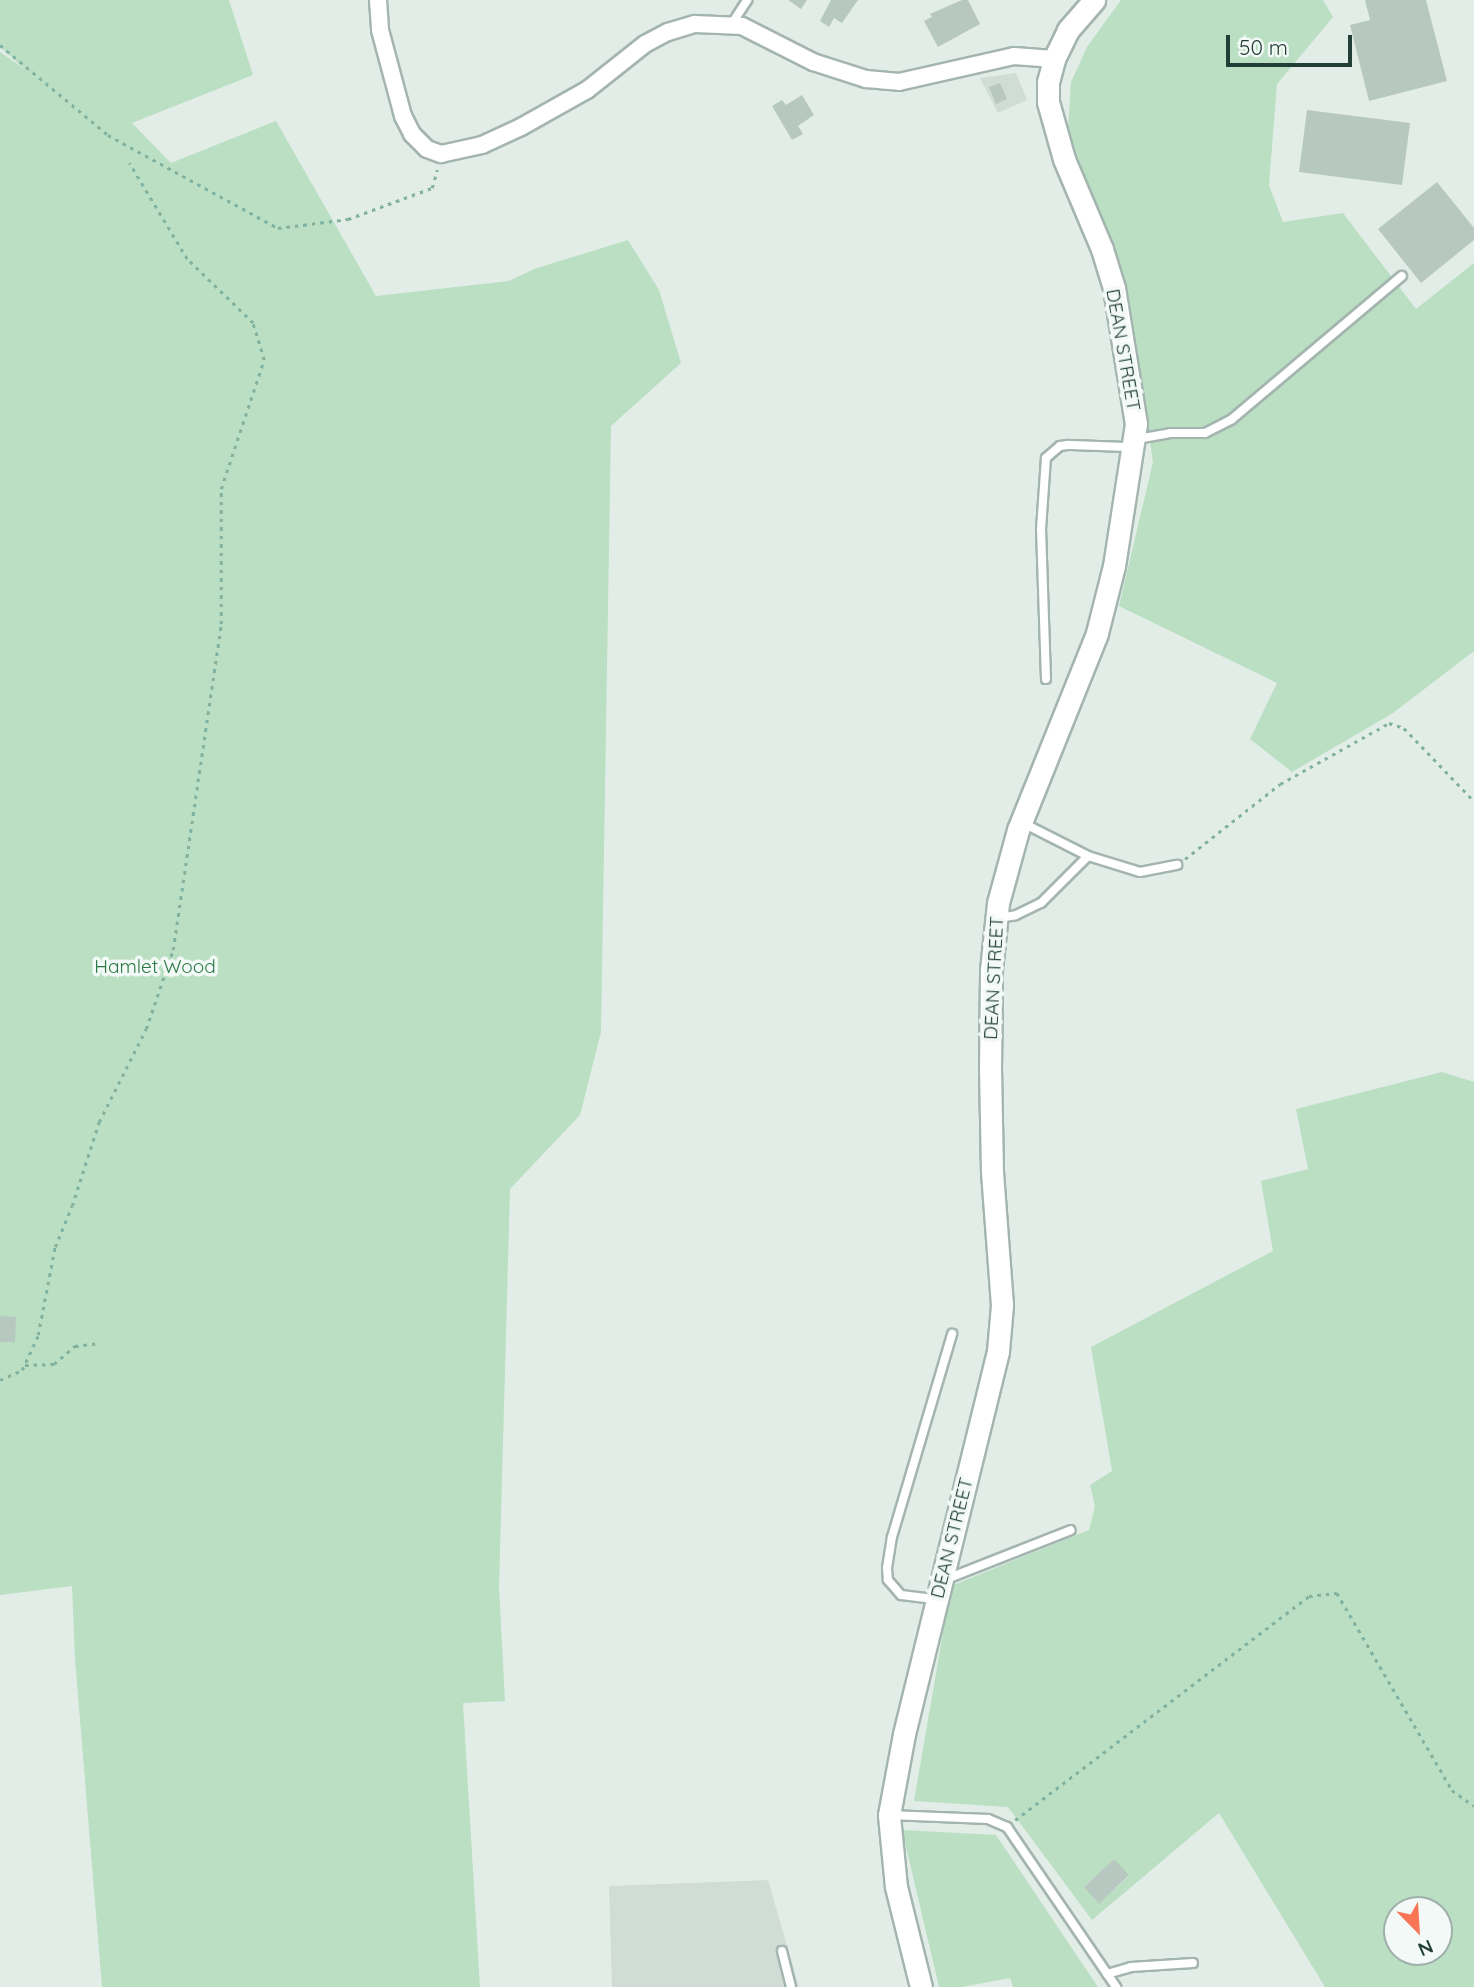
<!DOCTYPE html>
<style>
body{margin:0}
#map{position:relative;width:1474px;height:1987px;overflow:hidden;background:#e2ede8;font-family:Quicksand,sans-serif}
div>[style]{position:absolute}
[style*='--x']{left:calc(var(--x)*1px);top:calc(var(--y)*1px);width:calc(var(--w)*1px);rotate:calc(var(--a)*1deg)}
.built>*{inset:0;background:#d0ddd7}
.green>*{inset:0;background:#badfc2}
.building>*{inset:0;background:#b7c8c1}
.path>*{height:2.5px;margin-top:-1.25px;transform-origin:0;background:repeating-linear-gradient(90deg,#81b2a0 0 3.5px,transparent 0 8.5px)}
.roads{filter:drop-shadow(2px 0 #a4b5af) drop-shadow(-2px 0 #a4b5af) drop-shadow(0 2px #a4b5af) drop-shadow(0 -2px #a4b5af)}
.service>*{height:8px;margin:-4px;padding:0 4px;transform-origin:4px;border-radius:4px;background:#fff}
.minor>*{height:16px;margin:-8px;padding:0 8px;transform-origin:8px;border-radius:8px;background:#fff}
.tertiary>*{height:21px;margin:-10.5px;padding:0 10.5px;transform-origin:10.5px;border-radius:10.5px;background:#fff}
span{translate:-50% -50%;white-space:nowrap;text-align:center;line-height:1.15;-webkit-text-stroke:7px #f3f9f6;paint-order:stroke}
.street-label{font-size:19px;color:#213f36}
.park-label{font-size:19px;color:#297844}
.north{position:absolute;left:1383px;top:1896px;width:70px;height:70px;box-sizing:border-box;background:#f3f9f6;border:2px solid #9fafa9;border-radius:50%;rotate:156deg;font-size:19px;font-weight:700;line-height:28px;text-align:center;color:#213f36}
.north::after{content:'';display:block;margin:auto;width:24px;height:32px;background:#f87555;clip-path:polygon(50% 0,100% 100%,50% 72%,0 100%)}
.scale{position:absolute;left:1226px;top:35px;width:126px;height:32px;box-sizing:border-box;border:4px solid #213f36;border-top:0;padding-left:9px;font-size:21px;line-height:24px;white-space:nowrap;color:#213f36;-webkit-text-stroke:5px #f3f9f6;paint-order:stroke}
</style>
<div id="map">
<div class="built">
<i style="clip-path:polygon(1016px 73px,1027px 100px,998px 113px,980px 78px)"></i>
<i style="clip-path:polygon(768px 1880px,799px 1987px,612px 1987px,609px 1886px)"></i>
</div>
<div class="green">
<i style="clip-path:polygon(0 0,229px 0,253px 75px,132px 123px,171px 163px,276px 121px,376px 296px,509px 281px,534px 269px,628px 240px,659px 290px,681px 363px,611px 426px,601px 1032px,580px 1115px,510px 1189px,499px 1587px,505px 1701px,463px 1703px,480px 1987px,102px 1987px,75px 1659px,72px 1586px,0 1595px,0 52px,26px 70px,0 47px)"></i>
<i style="clip-path:polygon(1121px 0,1323px 0,1333px 17px,1277px 84px,1269px 185px,1283px 222px,1343px 213px,1416px 309px,1474px 263px,1474px 651px,1393px 713px,1292px 772px,1250px 739px,1277px 683px,1119px 606px,1153px 462px,1128px 295px,1068px 130px,1071px 82px,1087px 47px)"></i>
<i style="clip-path:polygon(evenodd,1442px 1072px,1474px 1082px,1474px 1987px,1325px 1987px,1219px 1813px,1092px 1920px,1008px 1807px,914px 1801px,951px 1586px,1089px 1530px,1095px 1506px,1090px 1485px,1112px 1471px,1091px 1347px,1273px 1251px,1261px 1181px,1308px 1169px,1296px 1109px,1442px 1072px,1114px 1859px,1129px 1876px,1099px 1903px,1084px 1887px,1114px 1859px,1442px 1072px,1397px 1910px,1439px 1910px,1439px 1952px,1397px 1952px,1397px 1910px)"></i>
<i style="clip-path:polygon(902px 1830px,996px 1835px,1098px 1987px,1013px 1987px,1010px 1978px,962px 1987px,939px 1987px)"></i>
</div>
<div class="building">
<i style="clip-path:polygon(788px 0,807px 0,801px 9px)"></i>
<i style="clip-path:polygon(831px 0,858px 0,842px 23px,834px 18px,829px 27px,820px 21px)"></i>
<i style="clip-path:polygon(962px 0,968px 0,980px 24px,938px 47px,924px 21px,932px 17px,930px 14px)"></i>
<i style="clip-path:polygon(1365px 0,1426px 0,1447px 81px,1369px 101px,1350px 25px,1370px 20px)"></i>
<i style="clip-path:polygon(1000px 83px,1007px 99px,996px 104px,989px 87px)"></i>
<i style="clip-path:polygon(802px 95px,814px 115px,798px 126px,803px 134px,792px 140px,772px 106px,782px 100px,786px 105px)"></i>
<i style="clip-path:polygon(1307px 110px,1410px 123px,1402px 185px,1299px 172px)"></i>
<i style="clip-path:polygon(1437px 182px,1474px 228px,1474px 240px,1421px 283px,1378px 229px)"></i>
<i style="clip-path:polygon(0 1316px,16px 1317px,15px 1342px,0 1342px)"></i>
<i style="clip-path:polygon(1114px 1859px,1129px 1875px,1099px 1904px,1084px 1887px)"></i>
</div>
<div class="path">
<i style="--x:0;--y:45;--w:141;--a:39.8"></i>
<i style="--x:108;--y:135;--w:194;--a:28.7"></i>
<i style="--x:278;--y:228;--w:71;--a:-7.3"></i>
<i style="--x:348;--y:219;--w:90;--a:-20.3"></i>
<i style="--x:432;--y:188;--w:19;--a:-74"></i>
<i style="--x:1185;--y:859;--w:121;--a:-38.3"></i>
<i style="--x:1280;--y:784;--w:125;--a:-29.2"></i>
<i style="--x:1389;--y:723;--w:16;--a:18"></i>
<i style="--x:1404;--y:728;--w:101;--a:46.2"></i>
<i style="--x:25;--y:1365;--w:29;--a:-2"></i>
<i style="--x:54;--y:1364;--w:28;--a:-41"></i>
<i style="--x:75;--y:1346;--w:23;--a:-7"></i>
<i style="--x:0;--y:1380;--w:24;--a:-24"></i>
<i style="--x:22;--y:1370;--w:38;--a:-65"></i>
<i style="--x:38;--y:1335;--w:90;--a:-79.1"></i>
<i style="--x:55;--y:1247;--w:44;--a:-67.5"></i>
<i style="--x:72;--y:1206;--w:88;--a:-72.2"></i>
<i style="--x:99;--y:1122;--w:104;--a:-63.2"></i>
<i style="--x:146;--y:1029;--w:83;--a:-71.1"></i>
<i style="--x:173;--y:950;--w:330;--a:-81.6"></i>
<i style="--x:221;--y:624;--w:135;--a:-90"></i>
<i style="--x:221;--y:489;--w:136;--a:-71.6"></i>
<i style="--x:264;--y:360;--w:39;--a:-107"></i>
<i style="--x:253;--y:323;--w:92;--a:-135.9"></i>
<i style="--x:187;--y:259;--w:112;--a:-121.1"></i>
<i style="--x:1015;--y:1820;--w:370;--a:-37.3"></i>
<i style="--x:1309;--y:1596;--w:28;--a:-6"></i>
<i style="--x:1337;--y:1593;--w:228;--a:59.7"></i>
<i style="--x:1452;--y:1790;--w:27;--a:36"></i>
</div>
<div class="roads">
<div class="service">
<i style="--x:731;--y:25;--w:30;--a:-57"></i>
<i style="--x:1137;--y:439;--w:34;--a:-10"></i>
<i style="--x:1170;--y:433;--w:35;--a:0"></i>
<i style="--x:1205;--y:433;--w:30;--a:-27"></i>
<i style="--x:1232;--y:419;--w:222;--a:-40.1"></i>
<i style="--x:1046;--y:679;--w:150;--a:-91.9"></i>
<i style="--x:1041;--y:529;--w:71;--a:-86"></i>
<i style="--x:1046;--y:458;--w:18;--a:-41"></i>
<i style="--x:1060;--y:446;--w:8;--a:-7"></i>
<i style="--x:1068;--y:445;--w:61;--a:1.9"></i>
<i style="--x:1021;--y:822;--w:75;--a:26.9"></i>
<i style="--x:1088;--y:856;--w:54;--a:17.1"></i>
<i style="--x:1140;--y:872;--w:38;--a:-11"></i>
<i style="--x:998;--y:918;--w:18;--a:-9"></i>
<i style="--x:1016;--y:915;--w:28;--a:-26"></i>
<i style="--x:1041;--y:903;--w:66;--a:-45"></i>
<i style="--x:944;--y:1580;--w:136;--a:-21.5"></i>
<i style="--x:934;--y:1599;--w:33;--a:-173"></i>
<i style="--x:901;--y:1595;--w:20;--a:-131"></i>
<i style="--x:888;--y:1580;--w:12;--a:-95"></i>
<i style="--x:887;--y:1568;--w:31;--a:-81"></i>
<i style="--x:892;--y:1537;--w:212;--a:-73.5"></i>
<i style="--x:889;--y:1815;--w:99;--a:2.3"></i>
<i style="--x:988;--y:1819;--w:21;--a:23"></i>
<i style="--x:1007;--y:1827;--w:194;--a:55.7"></i>
<i style="--x:782;--y:1951;--w:37;--a:76"></i>
<i style="--x:1107;--y:1974;--w:25;--a:-16"></i>
<i style="--x:1131;--y:1967;--w:62;--a:-3.7"></i>
</div>
<div class="minor">
<i style="--x:378;--y:0;--w:30;--a:86"></i>
<i style="--x:380;--y:30;--w:89;--a:75"></i>
<i style="--x:403;--y:116;--w:20;--a:63"></i>
<i style="--x:412;--y:134;--w:21;--a:45"></i>
<i style="--x:427;--y:149;--w:15;--a:20"></i>
<i style="--x:441;--y:154;--w:42;--a:-12.4"></i>
<i style="--x:482;--y:145;--w:43;--a:-24.8"></i>
<i style="--x:521;--y:127;--w:76;--a:-29.3"></i>
<i style="--x:587;--y:90;--w:74;--a:-38.4"></i>
<i style="--x:645;--y:44;--w:26;--a:-28"></i>
<i style="--x:668;--y:32;--w:28;--a:-17"></i>
<i style="--x:695;--y:24;--w:47;--a:2.4"></i>
<i style="--x:742;--y:26;--w:80;--a:26.9"></i>
<i style="--x:813;--y:62;--w:56;--a:17.8"></i>
<i style="--x:866;--y:79;--w:33;--a:5"></i>
<i style="--x:899;--y:82;--w:118;--a:-12.7"></i>
<i style="--x:1014;--y:56;--w:40;--a:4.3"></i>
</div>
<div class="tertiary">
<i style="--x:921;--y:1987;--w:103;--a:-104"></i>
<i style="--x:896;--y:1887;--w:72;--a:-95.6"></i>
<i style="--x:889;--y:1815;--w:82;--a:-79.5"></i>
<i style="--x:904;--y:1734;--w:394;--a:-76.2"></i>
<i style="--x:998;--y:1351;--w:46;--a:-85"></i>
<i style="--x:1002;--y:1305;--w:133;--a:-94.3"></i>
<i style="--x:992;--y:1172;--w:102;--a:-91.1"></i>
<i style="--x:990;--y:1070;--w:100;--a:-89.4"></i>
<i style="--x:991;--y:970;--w:67;--a:-84"></i>
<i style="--x:998;--y:903;--w:76;--a:-74.7"></i>
<i style="--x:1018;--y:830;--w:212;--a:-68.1"></i>
<i style="--x:1097;--y:633;--w:69;--a:-75.8"></i>
<i style="--x:1114;--y:566;--w:144;--a:-81.2"></i>
<i style="--x:1136;--y:424;--w:138;--a:-99.2"></i>
<i style="--x:1114;--y:288;--w:41;--a:-107.1"></i>
<i style="--x:1102;--y:249;--w:98;--a:-112.9"></i>
<i style="--x:1064;--y:159;--w:59;--a:-105.7"></i>
<i style="--x:1048;--y:102;--w:20;--a:-90"></i>
<i style="--x:1048;--y:82;--w:24;--a:-75"></i>
<i style="--x:1054;--y:59;--w:32;--a:-64"></i>
<i style="--x:1068;--y:30;--w:40;--a:-49"></i>
</div>
</div>
<div class="street-label">
<span style="left:1123px;top:350px;rotate:80deg">DEAN STREET</span>
<span style="left:994px;top:978px;rotate:-87deg">DEAN STREET</span>
<span style="left:952px;top:1538px;rotate:-76deg">DEAN STREET</span>
</div>
<div class="park-label">
<span style="left:155px;top:967px">Hamlet Wood</span>
</div>
<div class="north">N</div>
<div class="scale">50 m</div>
</div>
